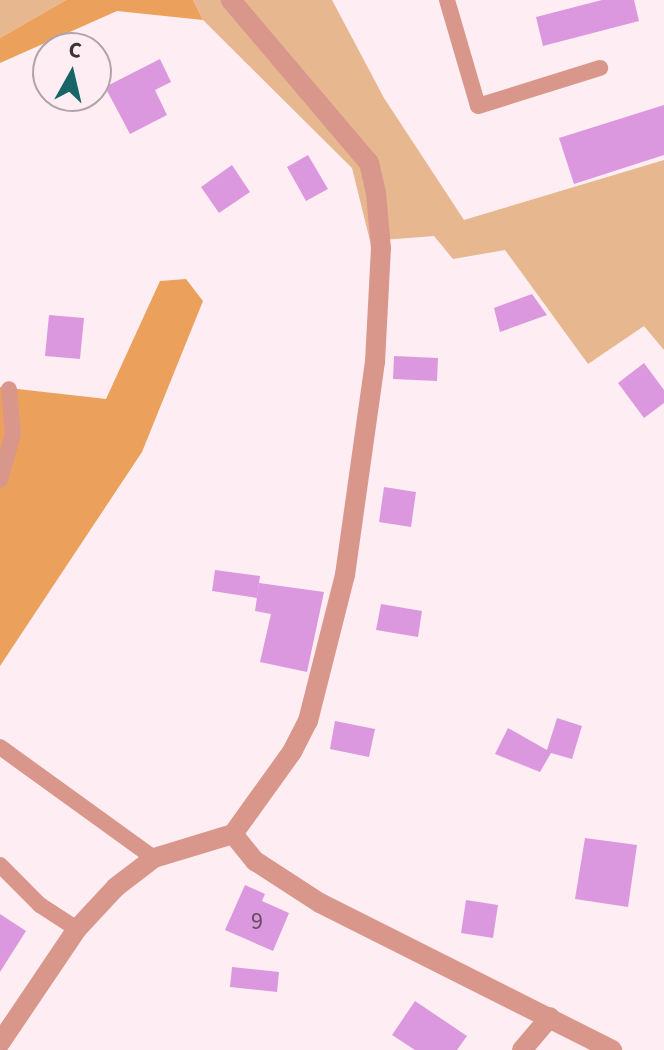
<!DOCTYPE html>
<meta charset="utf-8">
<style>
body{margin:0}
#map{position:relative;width:664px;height:1050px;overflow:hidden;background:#feeef3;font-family:"Source Sans 3",sans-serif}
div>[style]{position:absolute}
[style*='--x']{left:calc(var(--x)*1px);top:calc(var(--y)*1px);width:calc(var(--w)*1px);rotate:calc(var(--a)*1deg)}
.green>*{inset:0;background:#e7b78f}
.forest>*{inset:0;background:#eba15c}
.building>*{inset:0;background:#db98df}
.service>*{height:16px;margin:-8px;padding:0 8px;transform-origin:8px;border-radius:8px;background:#d9978c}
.minor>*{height:20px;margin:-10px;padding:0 10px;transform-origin:10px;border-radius:10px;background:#d9978c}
span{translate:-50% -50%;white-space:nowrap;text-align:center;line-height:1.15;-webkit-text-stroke:7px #feeef3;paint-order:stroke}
.number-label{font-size:24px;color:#644d60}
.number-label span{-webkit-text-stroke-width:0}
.north{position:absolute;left:32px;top:32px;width:80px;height:80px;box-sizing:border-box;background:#feeef3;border:2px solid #b0a4a7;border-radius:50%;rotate:8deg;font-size:22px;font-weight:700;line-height:32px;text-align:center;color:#3c3436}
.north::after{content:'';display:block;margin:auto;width:28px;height:36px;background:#176566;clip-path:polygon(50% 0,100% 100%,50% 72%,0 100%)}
</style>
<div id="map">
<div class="green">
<i style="clip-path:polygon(0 0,66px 0,0 38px)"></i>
<i style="clip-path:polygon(193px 0,332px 0,384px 98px,464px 220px,664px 160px,664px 350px,644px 326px,588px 364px,505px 250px,453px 259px,434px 236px,370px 241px,352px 168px,203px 20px)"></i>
</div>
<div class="forest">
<i style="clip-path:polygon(66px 0,193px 0,203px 20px,117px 11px,0 63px,0 38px)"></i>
<i style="clip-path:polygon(186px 279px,203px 301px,142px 452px,0 666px,0 387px,106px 399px,160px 281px)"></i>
</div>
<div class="building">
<i style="clip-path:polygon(602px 0,634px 0,639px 21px,543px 46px,536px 17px)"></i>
<i style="clip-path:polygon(160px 59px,171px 82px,155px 90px,167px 115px,130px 134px,105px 87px)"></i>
<i style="clip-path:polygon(664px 105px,664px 155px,574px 184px,559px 138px)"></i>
<i style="clip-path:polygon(308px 155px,328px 189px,306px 201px,287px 167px)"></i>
<i style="clip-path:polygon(232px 165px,250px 192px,219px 213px,201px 187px)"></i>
<i style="clip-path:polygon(532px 294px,547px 315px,500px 332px,494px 308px)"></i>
<i style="clip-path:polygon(49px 315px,84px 318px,80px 359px,45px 356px)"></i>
<i style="clip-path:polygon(394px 356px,438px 358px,437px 381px,393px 379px)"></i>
<i style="clip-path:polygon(644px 363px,664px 390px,664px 403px,644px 418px,618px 383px)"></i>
<i style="clip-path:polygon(384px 487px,416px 492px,411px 527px,379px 522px)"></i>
<i style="clip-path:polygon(215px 570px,260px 576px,257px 598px,212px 591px)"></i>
<i style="clip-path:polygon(259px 583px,324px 592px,307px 672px,260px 662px,271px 614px,255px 611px)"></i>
<i style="clip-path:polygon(381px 604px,422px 611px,418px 637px,376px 630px)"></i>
<i style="clip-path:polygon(557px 718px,582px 726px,572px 759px,551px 753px,540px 772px,495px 754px,508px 728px,547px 750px)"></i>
<i style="clip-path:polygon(335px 721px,375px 729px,369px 757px,330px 749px)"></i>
<i style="clip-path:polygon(585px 838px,637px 845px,628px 907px,575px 899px)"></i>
<i style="clip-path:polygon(245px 885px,265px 894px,262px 901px,289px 913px,273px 951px,225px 930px)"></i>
<i style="clip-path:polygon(466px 900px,498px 905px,493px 938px,461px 933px)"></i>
<i style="clip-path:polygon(0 914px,26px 931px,0 972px)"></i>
<i style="clip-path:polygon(232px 967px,279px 972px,277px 992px,230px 987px)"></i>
<i style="clip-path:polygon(415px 1001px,467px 1036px,457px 1050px,415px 1050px,392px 1035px)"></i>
</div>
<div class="service">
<i style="--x:447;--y:0;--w:110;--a:73.7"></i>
<i style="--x:478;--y:106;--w:128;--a:-17.3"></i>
<i style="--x:0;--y:480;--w:48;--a:-74.2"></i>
<i style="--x:13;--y:434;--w:45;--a:-95.1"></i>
<i style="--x:0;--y:747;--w:190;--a:35.8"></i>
<i style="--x:0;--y:865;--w:57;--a:45"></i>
<i style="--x:40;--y:905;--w:44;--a:33"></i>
</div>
<div class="minor">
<i style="--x:233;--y:834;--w:35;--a:51"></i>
<i style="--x:255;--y:861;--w:77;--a:32.9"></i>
<i style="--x:320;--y:903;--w:327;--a:26.7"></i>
<i style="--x:0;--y:1043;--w:138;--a:-56"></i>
<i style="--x:77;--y:929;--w:57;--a:-47.1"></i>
<i style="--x:116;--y:887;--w:48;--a:-37.3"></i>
<i style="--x:154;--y:858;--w:83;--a:-16.9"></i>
<i style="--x:233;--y:834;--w:101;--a:-54.3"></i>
<i style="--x:292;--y:752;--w:35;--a:-63"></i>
<i style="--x:308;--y:721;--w:151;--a:-75.8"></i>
<i style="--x:345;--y:575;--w:215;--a:-82"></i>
<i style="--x:375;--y:362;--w:113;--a:-87"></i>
<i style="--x:381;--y:249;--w:56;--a:-95.1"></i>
<i style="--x:376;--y:193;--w:31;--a:-103"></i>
<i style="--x:369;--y:163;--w:214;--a:-130.3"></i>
<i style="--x:522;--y:1050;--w:43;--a:-49.7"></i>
</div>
<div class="number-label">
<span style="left:257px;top:922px">9</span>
</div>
<div class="north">С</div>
</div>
